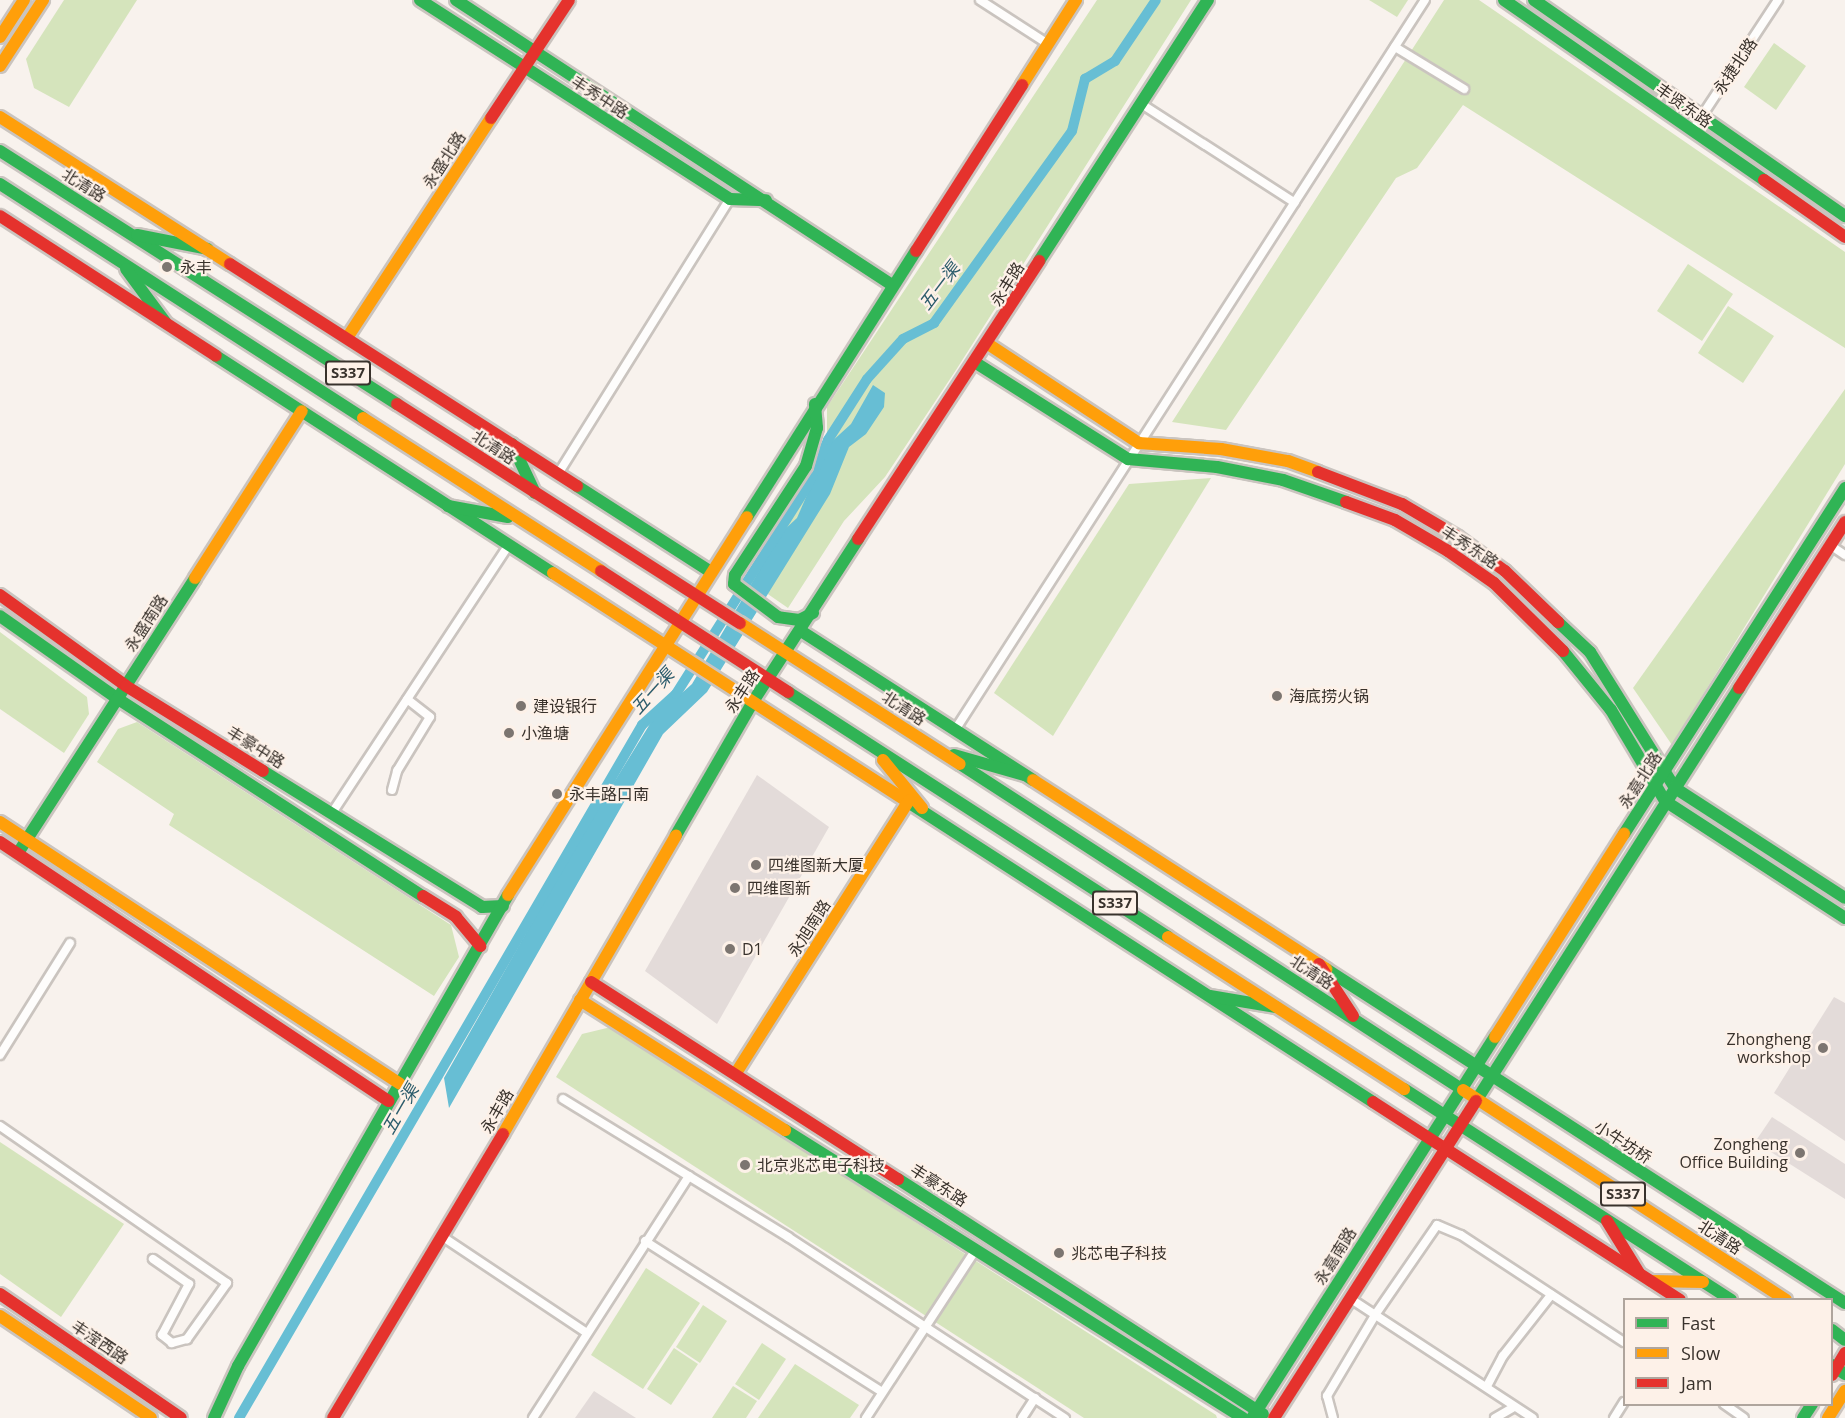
<!DOCTYPE html>
<meta charset="utf-8">
<style>
body{margin:0}
#map{position:relative;width:1845px;height:1418px;overflow:hidden;background:#f8f2ed;font-family:"Open Sans","Noto Sans SC",sans-serif}
div>[style]{position:absolute}
[style*='--x']{left:calc(var(--x)*1px);top:calc(var(--y)*1px);width:calc(var(--w)*1px);rotate:calc(var(--a)*1deg)}
.green>*{inset:0;background:#d5e4bc}
.water>*{inset:0;background:#67bed4}
.canal>*{height:10px;margin:-5px;padding:0 5px;transform-origin:5px;border-radius:5px;background:#67bed4}
.building>*{inset:0;background:#e3dbd9}
.roads{filter:drop-shadow(2px 0 #cac4bf) drop-shadow(-2px 0 #cac4bf) drop-shadow(0 2px #cac4bf) drop-shadow(0 -2px #cac4bf)}
.street>*{height:8px;margin:-4px;padding:0 4px;transform-origin:4px;border-radius:4px;background:#fefdfc}
.fast>*{height:12px;margin:-6px;padding:0 6px;transform-origin:6px;border-radius:6px;background:#30b455}
.slow>*{height:12px;margin:-6px;padding:0 6px;transform-origin:6px;border-radius:6px;background:#ff9f0a}
.jam>*{height:12px;margin:-6px;padding:0 6px;transform-origin:6px;border-radius:6px;background:#e5322d}
.dots>*{width:16px;height:16px;translate:-50% -50%;box-sizing:border-box;border:3px solid #fdf1e8;border-radius:50%}
span{translate:-50% -50%;white-space:nowrap;text-align:center;line-height:1.15;-webkit-text-stroke:4.5px #fdf1e8;paint-order:stroke}
.shield-label span{padding:2px 4px;background:#fdf1e8;border:2px solid;border-radius:4px;-webkit-text-stroke-width:0}
.shield-label{font-size:15px;color:#39322c;font-weight:700}
.street-label{font-size:16px;color:#39322c}
.poi-label{font-size:16px;color:#39322c}
.left{translate:0 -50%;text-align:left}
.right{translate:-100% -50%;text-align:right}
.water-label{font-size:18px;color:#2c5c6c;font-style:italic}
.legend{position:absolute;left:1623px;top:1298px;width:210px;height:108px;box-sizing:border-box;background:#fdf1e8;border:2px solid #afa59d;margin:0;padding:8px 10px;list-style:none;font-size:18px;color:#39322c}
.legend li{display:flex;align-items:center;gap:12px;height:30px}
.legend b{width:30px;border:2px solid #afa59d}
</style>
<div id="map">
<div class="green">
<i style="clip-path:polygon(64px 0,137px 0,69px 107px,34px 88px,26px 59px)"></i>
<i style="clip-path:polygon(1097px 0,1191px 0,956px 370px,885px 477px,844px 521px,788px 608px,749px 581px,827px 437px,827px 407px)"></i>
<i style="clip-path:polygon(1369px 0,1408px 0,1397px 17px)"></i>
<i style="clip-path:polygon(1444px 0,1479px 0,1845px 252px,1845px 348px,1463px 105px,1417px 168px,1396px 178px,1226px 430px,1172px 422px)"></i>
<i style="clip-path:polygon(1774px 43px,1806px 66px,1776px 110px,1744px 87px)"></i>
<i style="clip-path:polygon(1688px 264px,1733px 294px,1702px 341px,1657px 311px)"></i>
<i style="clip-path:polygon(1728px 306px,1774px 336px,1743px 383px,1698px 353px)"></i>
<i style="clip-path:polygon(1845px 389px,1845px 464px,1672px 745px,1633px 688px)"></i>
<i style="clip-path:polygon(1211px 478px,1053px 736px,994px 693px,1129px 484px)"></i>
<i style="clip-path:polygon(0 632px,87px 697px,89px 714px,64px 753px,0 709px)"></i>
<i style="clip-path:polygon(137px 722px,451px 925px,459px 957px,434px 996px,169px 825px,174px 814px,97px 762px,118px 729px)"></i>
<i style="clip-path:polygon(611px 1027px,1216px 1415px,1217px 1418px,1084px 1418px,556px 1077px,582px 1034px)"></i>
<i style="clip-path:polygon(0 1142px,124px 1224px,61px 1317px,0 1274px)"></i>
<i style="clip-path:polygon(646px 1268px,700px 1303px,643px 1389px,591px 1355px)"></i>
<i style="clip-path:polygon(703px 1305px,727px 1321px,700px 1363px,676px 1347px)"></i>
<i style="clip-path:polygon(762px 1343px,786px 1359px,759px 1400px,735px 1384px)"></i>
<i style="clip-path:polygon(674px 1348px,698px 1364px,671px 1405px,647px 1389px)"></i>
<i style="clip-path:polygon(795px 1364px,859px 1405px,850px 1418px,758px 1418px)"></i>
<i style="clip-path:polygon(733px 1386px,757px 1401px,746px 1418px,712px 1418px)"></i>
</div>
<div class="water">
<i style="clip-path:polygon(873px 385px,885px 393px,884px 407px,866px 434px,849px 447px,830px 494px,707px 692px,663px 734px,449px 1108px,444px 1078px,584px 831px,653px 719px,692px 684px,782px 532px,797px 518px,829px 444px,851px 424px)"></i>
</div>
<div class="canal">
<i style="--x:239;--y:1418;--w:802;--a:-59.82"></i>
<i style="--x:642;--y:725;--w:46;--a:-42.4"></i>
<i style="--x:676;--y:694;--w:245;--a:-57.7"></i>
<i style="--x:807;--y:487;--w:51;--a:-65.9"></i>
<i style="--x:828;--y:440;--w:72;--a:-57.4"></i>
<i style="--x:867;--y:379;--w:54;--a:-48"></i>
<i style="--x:903;--y:339;--w:35;--a:-27"></i>
<i style="--x:934;--y:323;--w:236;--a:-54.3"></i>
<i style="--x:1072;--y:131;--w:54;--a:-76"></i>
<i style="--x:1085;--y:79;--w:35;--a:-31"></i>
<i style="--x:1115;--y:61;--w:73;--a:-56.1"></i>
</div>
<div class="building">
<i style="clip-path:polygon(757px 775px,829px 827px,717px 1024px,645px 971px)"></i>
<i style="clip-path:polygon(1834px 997px,1845px 1003px,1845px 1141px,1774px 1093px)"></i>
<i style="clip-path:polygon(1772px 1117px,1845px 1164px,1845px 1199px,1755px 1142px)"></i>
<i style="clip-path:polygon(594px 1391px,636px 1418px,575px 1418px)"></i>
</div>
<div class="roads">
<div class="street">
<i style="--x:980;--y:0;--w:81;--a:32.9"></i>
<i style="--x:1395;--y:47;--w:81;--a:31.3"></i>
<i style="--x:1140;--y:103;--w:184;--a:32.8"></i>
<i style="--x:1692;--y:131;--w:157;--a:-56.7"></i>
<i style="--x:558;--y:474;--w:324;--a:-58"></i>
<i style="--x:1830;--y:545;--w:18;--a:34"></i>
<i style="--x:955;--y:730;--w:868;--a:-57.23"></i>
<i style="--x:392;--y:790;--w:20;--a:-75"></i>
<i style="--x:397;--y:771;--w:63;--a:-58.6"></i>
<i style="--x:430;--y:717;--w:29;--a:-142"></i>
<i style="--x:332;--y:813;--w:321;--a:-56.6"></i>
<i style="--x:0;--y:1055;--w:132;--a:-58"></i>
<i style="--x:563;--y:1099;--w:264;--a:31.5"></i>
<i style="--x:788;--y:1237;--w:331;--a:33.2"></i>
<i style="--x:0;--y:1126;--w:276;--a:34.7"></i>
<i style="--x:227;--y:1283;--w:69;--a:125.5"></i>
<i style="--x:187;--y:1339;--w:16;--a:165"></i>
<i style="--x:172;--y:1343;--w:13;--a:-141"></i>
<i style="--x:162;--y:1335;--w:58;--a:-62.1"></i>
<i style="--x:189;--y:1284;--w:44;--a:-145.2"></i>
<i style="--x:443;--y:1237;--w:173;--a:33.7"></i>
<i style="--x:645;--y:1241;--w:281;--a:32.5"></i>
<i style="--x:1351;--y:1299;--w:217;--a:33.2"></i>
<i style="--x:1487;--y:1386;--w:34;--a:-62"></i>
<i style="--x:1503;--y:1356;--w:78;--a:-51.8"></i>
<i style="--x:1724;--y:1404;--w:24;--a:35"></i>
<i style="--x:533;--y:1418;--w:288;--a:-57.2"></i>
<i style="--x:866;--y:1418;--w:202;--a:-56.9"></i>
<i style="--x:1022;--y:1418;--w:24;--a:-57"></i>
<i style="--x:1333;--y:1418;--w:23;--a:-105"></i>
<i style="--x:1327;--y:1396;--w:94;--a:-59.3"></i>
<i style="--x:1375;--y:1315;--w:109;--a:-55.4"></i>
<i style="--x:1437;--y:1225;--w:26;--a:23"></i>
<i style="--x:1461;--y:1235;--w:195;--a:33.3"></i>
<i style="--x:1495;--y:1418;--w:20;--a:-30"></i>
<i style="--x:1614;--y:1418;--w:19;--a:-58"></i>
</div>
<div class="fast">
<i style="--x:420;--y:0;--w:368;--a:32.7"></i>
<i style="--x:730;--y:199;--w:36;--a:2"></i>
<i style="--x:456;--y:0;--w:521;--a:33.17"></i>
<i style="--x:1504;--y:0;--w:316;--a:34.7"></i>
<i style="--x:1534;--y:0;--w:379;--a:34.8"></i>
<i style="--x:0;--y:151;--w:471;--a:32.5"></i>
<i style="--x:0;--y:184;--w:432;--a:32.8"></i>
<i style="--x:137;--y:235;--w:72;--a:11.2"></i>
<i style="--x:1039;--y:261;--w:311;--a:-57.1"></i>
<i style="--x:126;--y:269;--w:67;--a:53.5"></i>
<i style="--x:216;--y:356;--w:401;--a:32.8"></i>
<i style="--x:976;--y:363;--w:180;--a:32.3"></i>
<i style="--x:1128;--y:459;--w:89;--a:5.1"></i>
<i style="--x:1217;--y:467;--w:67;--a:11.1"></i>
<i style="--x:1283;--y:480;--w:67;--a:19.2"></i>
<i style="--x:512;--y:444;--w:54;--a:64.9"></i>
<i style="--x:577;--y:486;--w:159;--a:32.7"></i>
<i style="--x:448;--y:506;--w:61;--a:10.4"></i>
<i style="--x:747;--y:517;--w:315;--a:-57.6"></i>
<i style="--x:813;--y:613;--w:16;--a:153"></i>
<i style="--x:799;--y:620;--w:21;--a:-172"></i>
<i style="--x:778;--y:617;--w:55;--a:-143.1"></i>
<i style="--x:734;--y:584;--w:9;--a:-84"></i>
<i style="--x:735;--y:575;--w:130;--a:-56.9"></i>
<i style="--x:806;--y:466;--w:40;--a:-74"></i>
<i style="--x:817;--y:428;--w:24;--a:-95"></i>
<i style="--x:0;--y:616;--w:144;--a:35.1"></i>
<i style="--x:118;--y:699;--w:363;--a:32.9"></i>
<i style="--x:1558;--y:622;--w:44;--a:43.2"></i>
<i style="--x:1590;--y:652;--w:160;--a:58"></i>
<i style="--x:1675;--y:788;--w:202;--a:32.9"></i>
<i style="--x:801;--y:631;--w:276;--a:32.7"></i>
<i style="--x:1563;--y:651;--w:76;--a:50.9"></i>
<i style="--x:1611;--y:710;--w:106;--a:59.3"></i>
<i style="--x:1665;--y:801;--w:215;--a:33"></i>
<i style="--x:788;--y:692;--w:452;--a:32.8"></i>
<i style="--x:954;--y:755;--w:73;--a:15.9"></i>
<i style="--x:960;--y:764;--w:599;--a:32.95"></i>
<i style="--x:263;--y:771;--w:258;--a:31.8"></i>
<i style="--x:482;--y:907;--w:21;--a:-3"></i>
<i style="--x:908;--y:802;--w:553;--a:32.83"></i>
<i style="--x:1624;--y:834;--w:411;--a:-57.4"></i>
<i style="--x:676;--y:835;--w:156;--a:-60"></i>
<i style="--x:754;--y:700;--w:192;--a:-57.1"></i>
<i style="--x:18;--y:853;--w:327;--a:-57.2"></i>
<i style="--x:1326;--y:969;--w:617;--a:32.76"></i>
<i style="--x:1210;--y:996;--w:67;--a:9.5"></i>
<i style="--x:1404;--y:1089;--w:389;--a:32.8"></i>
<i style="--x:1476;--y:1101;--w:490;--a:-57.5"></i>
<i style="--x:785;--y:1130;--w:541;--a:32.16"></i>
<i style="--x:898;--y:1179;--w:434;--a:32.8"></i>
<i style="--x:1832;--y:1330;--w:16;--a:38"></i>
<i style="--x:1832;--y:1365;--w:16;--a:35"></i>
<i style="--x:214;--y:1418;--w:57;--a:-65.2"></i>
<i style="--x:238;--y:1366;--w:543;--a:-60.18"></i>
<i style="--x:1252;--y:1418;--w:452;--a:-57.5"></i>
<i style="--x:1803;--y:1418;--w:17;--a:-57"></i>
</div>
<div class="slow">
<i style="--x:0;--y:37;--w:44;--a:-57"></i>
<i style="--x:0;--y:66;--w:79;--a:-56.9"></i>
<i style="--x:1022;--y:85;--w:101;--a:-57.6"></i>
<i style="--x:0;--y:117;--w:273;--a:32.6"></i>
<i style="--x:347;--y:338;--w:263;--a:-56.8"></i>
<i style="--x:988;--y:344;--w:181;--a:33.3"></i>
<i style="--x:1139;--y:443;--w:82;--a:4.2"></i>
<i style="--x:1221;--y:449;--w:68;--a:10.2"></i>
<i style="--x:1288;--y:461;--w:32;--a:20"></i>
<i style="--x:363;--y:418;--w:283;--a:32.7"></i>
<i style="--x:553;--y:573;--w:422;--a:32.8"></i>
<i style="--x:195;--y:578;--w:198;--a:-57.4"></i>
<i style="--x:740;--y:623;--w:261;--a:32.7"></i>
<i style="--x:883;--y:760;--w:62;--a:50.9"></i>
<i style="--x:1033;--y:780;--w:349;--a:32.8"></i>
<i style="--x:0;--y:822;--w:478;--a:33.2"></i>
<i style="--x:508;--y:895;--w:447;--a:-57.7"></i>
<i style="--x:1168;--y:937;--w:281;--a:32.8"></i>
<i style="--x:580;--y:1000;--w:243;--a:32.4"></i>
<i style="--x:1495;--y:1037;--w:241;--a:-57.6"></i>
<i style="--x:736;--y:1073;--w:323;--a:-57.6"></i>
<i style="--x:1463;--y:1090;--w:385;--a:33"></i>
<i style="--x:503;--y:1134;--w:345;--a:-59.9"></i>
<i style="--x:1651;--y:1281;--w:52;--a:1.1"></i>
<i style="--x:0;--y:1316;--w:182;--a:34"></i>
<i style="--x:1828;--y:1418;--w:32;--a:-58"></i>
</div>
<div class="jam">
<i style="--x:491;--y:118;--w:141;--a:-56.5"></i>
<i style="--x:1764;--y:180;--w:99;--a:35.1"></i>
<i style="--x:0;--y:216;--w:257;--a:32.9"></i>
<i style="--x:916;--y:251;--w:197;--a:-57.4"></i>
<i style="--x:230;--y:264;--w:412;--a:32.6"></i>
<i style="--x:397;--y:404;--w:407;--a:32.6"></i>
<i style="--x:1318;--y:472;--w:90;--a:20.9"></i>
<i style="--x:1402;--y:504;--w:65;--a:30.5"></i>
<i style="--x:1458;--y:537;--w:58;--a:35.9"></i>
<i style="--x:1505;--y:571;--w:74;--a:43.9"></i>
<i style="--x:1346;--y:502;--w:52;--a:20.2"></i>
<i style="--x:1395;--y:520;--w:61;--a:30.3"></i>
<i style="--x:1448;--y:551;--w:56;--a:34.8"></i>
<i style="--x:1494;--y:583;--w:97;--a:44.6"></i>
<i style="--x:858;--y:539;--w:332;--a:-56.9"></i>
<i style="--x:601;--y:571;--w:223;--a:32.9"></i>
<i style="--x:0;--y:595;--w:155;--a:35.8"></i>
<i style="--x:126;--y:686;--w:161;--a:31.8"></i>
<i style="--x:1739;--y:688;--w:197;--a:-57.4"></i>
<i style="--x:0;--y:842;--w:467;--a:33.7"></i>
<i style="--x:423;--y:896;--w:39;--a:32"></i>
<i style="--x:456;--y:917;--w:38;--a:50"></i>
<i style="--x:1319;--y:964;--w:62;--a:56.8"></i>
<i style="--x:591;--y:982;--w:365;--a:32.7"></i>
<i style="--x:1373;--y:1102;--w:365;--a:32.8"></i>
<i style="--x:1607;--y:1221;--w:61;--a:58.4"></i>
<i style="--x:0;--y:1294;--w:219;--a:34.4"></i>
<i style="--x:1832;--y:1375;--w:26;--a:-59"></i>
<i style="--x:333;--y:1418;--w:331;--a:-59.1"></i>
<i style="--x:1274;--y:1418;--w:376;--a:-57.5"></i>
</div>
</div>
<div class="dots">
<i style="left:167px;top:267px;background:#7c7570"></i>
<i style="left:1277px;top:696px;background:#7c7570"></i>
<i style="left:521px;top:706px;background:#7c7570"></i>
<i style="left:509px;top:733px;background:#7c7570"></i>
<i style="left:557px;top:794px;background:#7c7570"></i>
<i style="left:756px;top:865px;background:#7c7570"></i>
<i style="left:735px;top:888px;background:#7c7570"></i>
<i style="left:730px;top:949px;background:#7c7570"></i>
<i style="left:1823px;top:1048px;background:#7c7570"></i>
<i style="left:1800px;top:1153px;background:#7c7570"></i>
<i style="left:745px;top:1165px;background:#7c7570"></i>
<i style="left:1059px;top:1253px;background:#7c7570"></i>
</div>
<div class="shield-label">
<span style="left:348px;top:373px">S337</span>
<span style="left:1115px;top:903px">S337</span>
<span style="left:1623px;top:1194px">S337</span>
</div>
<div class="street-label">
<span style="left:1735px;top:66px;rotate:-56deg">永捷北路</span>
<span style="left:600px;top:97px;rotate:33deg">丰秀中路</span>
<span style="left:1684px;top:105px;rotate:35deg">丰贤东路</span>
<span style="left:444px;top:160px;rotate:-57deg">永盛北路</span>
<span style="left:84px;top:185px;rotate:32deg">北清路</span>
<span style="left:1007px;top:284px;rotate:-58deg">永丰路</span>
<span style="left:494px;top:447px;rotate:33deg">北清路</span>
<span style="left:1470px;top:547px;rotate:33deg">丰秀东路</span>
<span style="left:146px;top:623px;rotate:-57deg">永盛南路</span>
<span style="left:742px;top:691px;rotate:-57deg">永丰路</span>
<span style="left:904px;top:708px;rotate:33deg">北清路</span>
<span style="left:256px;top:747px;rotate:32deg">丰豪中路</span>
<span style="left:1640px;top:780px;rotate:-57deg">永嘉北路</span>
<span style="left:809px;top:928px;rotate:-57deg">永旭南路</span>
<span style="left:1312px;top:972px;rotate:33deg">北清路</span>
<span style="left:497px;top:1111px;rotate:-60deg">永丰路</span>
<span style="left:1623px;top:1142px;rotate:33deg">小牛坊桥</span>
<span style="left:939px;top:1185px;rotate:33deg">丰豪东路</span>
<span style="left:1720px;top:1237px;rotate:33deg">北清路</span>
<span style="left:1335px;top:1256px;rotate:-58deg">永嘉南路</span>
<span style="left:100px;top:1342px;rotate:34deg">丰滢西路</span>
</div>
<div class="poi-label">
<span class="left" style="left:180px;top:267px">永丰</span>
<span class="left" style="left:1289px;top:696px">海底捞火锅</span>
<span class="left" style="left:533px;top:706px">建设银行</span>
<span class="left" style="left:521px;top:733px">小渔塘</span>
<span class="left" style="left:569px;top:794px">永丰路口南</span>
<span class="left" style="left:768px;top:865px">四维图新大厦</span>
<span class="left" style="left:747px;top:888px">四维图新</span>
<span class="left" style="left:742px;top:949px">D1</span>
<span class="right" style="left:1811px;top:1048px">Zhongheng<br>workshop</span>
<span class="right" style="left:1788px;top:1153px">Zongheng<br>Office Building</span>
<span class="left" style="left:757px;top:1165px">北京兆芯电子科技</span>
<span class="left" style="left:1071px;top:1253px">兆芯电子科技</span>
</div>
<div class="water-label">
<span style="left:939px;top:286px;rotate:-53deg">五一渠</span>
<span style="left:652px;top:691px;rotate:-48deg">五一渠</span>
<span style="left:400px;top:1109px;rotate:-60deg">五一渠</span>
</div>
<ul class="legend">
<li><b style="height:8px;background:#30b455"></b>Fast</li>
<li><b style="height:8px;background:#ff9f0a"></b>Slow</li>
<li><b style="height:8px;background:#e5322d"></b>Jam</li>
</ul>
</div>
